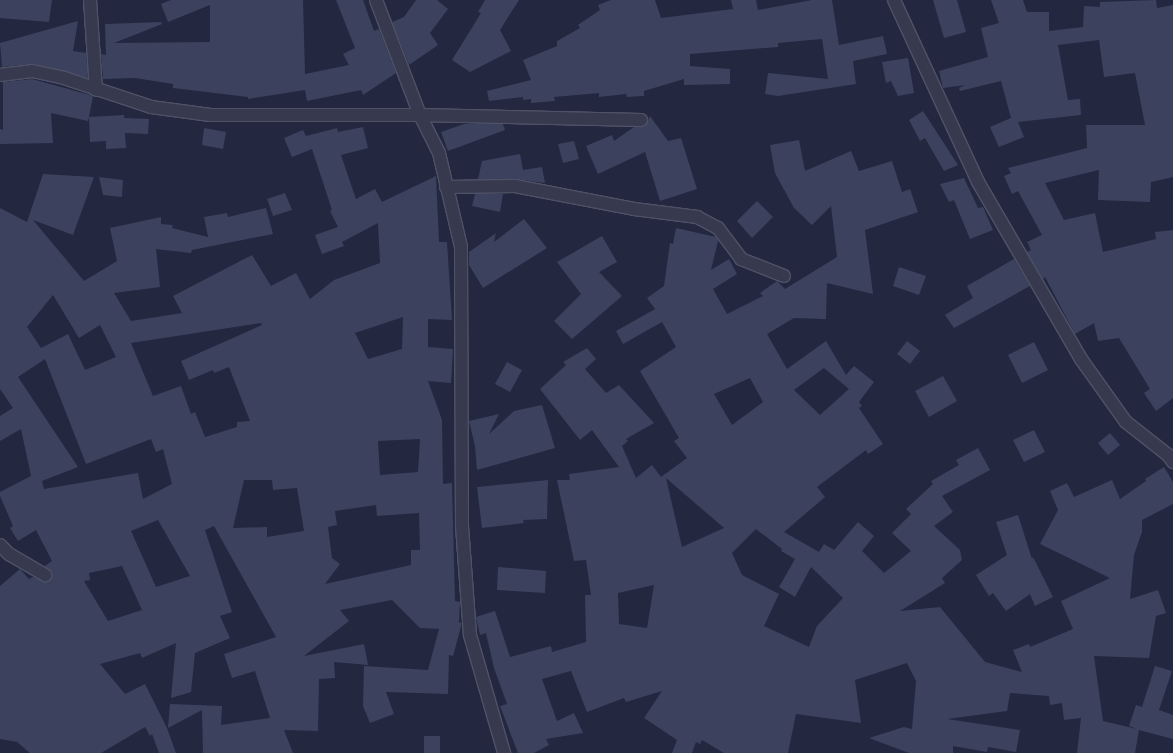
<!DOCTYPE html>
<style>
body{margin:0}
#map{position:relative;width:1173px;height:753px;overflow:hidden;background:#23273f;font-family:"Noto Sans",sans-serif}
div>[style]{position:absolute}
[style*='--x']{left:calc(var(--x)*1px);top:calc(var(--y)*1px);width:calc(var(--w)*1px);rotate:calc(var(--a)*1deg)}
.building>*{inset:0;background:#3c425e}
.roads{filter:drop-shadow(1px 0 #4f5267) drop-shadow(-1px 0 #4f5267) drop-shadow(0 1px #4f5267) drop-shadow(0 -1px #4f5267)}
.minor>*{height:12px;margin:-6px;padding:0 6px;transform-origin:6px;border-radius:6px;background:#373a4f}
span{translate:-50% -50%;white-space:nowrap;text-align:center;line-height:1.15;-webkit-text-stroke:3px #1c1f34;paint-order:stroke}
</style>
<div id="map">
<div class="building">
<i style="clip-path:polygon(0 0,52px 0,49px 22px,0 18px)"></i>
<i style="clip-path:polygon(171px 0,303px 0,305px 74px,349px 65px,343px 54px,355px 48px,336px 0,363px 0,374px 31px,379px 29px,396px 73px,363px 95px,361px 90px,307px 101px,305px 90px,248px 99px,248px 97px,173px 88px,173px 84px,135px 78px,103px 79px,101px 54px,106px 55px,105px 24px,161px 22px,162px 24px,114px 43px,210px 42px,210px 5px,168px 22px,161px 4px)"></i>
<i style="clip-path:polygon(416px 0,437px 0,448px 9px,430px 33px,438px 45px,409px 65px,392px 22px,404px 17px)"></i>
<i style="clip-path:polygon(485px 0,519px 0,500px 30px,511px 51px,470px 72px,452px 60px,481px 13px,478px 12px)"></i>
<i style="clip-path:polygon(611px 0,655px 0,661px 18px,733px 9px,731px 0,756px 0,758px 10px,812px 0,832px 0,839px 45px,883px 36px,887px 54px,853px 61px,856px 84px,778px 96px,765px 94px,768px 73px,828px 79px,822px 39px,778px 43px,778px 47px,690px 54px,690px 66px,730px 69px,730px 84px,684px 85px,684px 79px,644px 91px,644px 96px,627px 97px,626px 94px,599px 97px,599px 93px,554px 97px,555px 101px,531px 103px,531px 99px,523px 100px,523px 97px,489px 101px,487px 91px,531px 80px,523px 60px,557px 46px,557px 41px,580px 28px,578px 25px,600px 10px,598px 5px)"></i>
<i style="clip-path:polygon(933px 0,957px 0,966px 32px,944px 38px)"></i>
<i style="clip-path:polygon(991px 0,1023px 0,1027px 12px,1049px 12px,1049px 31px,1083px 27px,1084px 6px,1100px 7px,1100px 2px,1156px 0,1157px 8px,1173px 5px,1173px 177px,1151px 182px,1150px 202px,1098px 200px,1099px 170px,1045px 183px,1064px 220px,1095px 213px,1103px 252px,1156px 239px,1155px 232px,1173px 230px,1173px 398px,1156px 411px,1144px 393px,1150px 389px,1119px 338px,1098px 341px,1094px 323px,1075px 334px,1045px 277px,1043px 279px,1027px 252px,1031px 250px,1027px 242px,1042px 235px,1018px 191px,1012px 194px,1004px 176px,1011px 173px,1008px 168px,1087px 148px,1086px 125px,1145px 125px,1135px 73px,1104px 77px,1099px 40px,1058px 45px,1068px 100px,1080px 99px,1081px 115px,1018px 122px,1024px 137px,999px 147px,990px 127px,1011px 118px,1001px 81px,960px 91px,959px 88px,965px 85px,943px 88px,939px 71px,988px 57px,981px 28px,999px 23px)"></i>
<i style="clip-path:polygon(78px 21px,73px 51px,86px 53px,88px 78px,34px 64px,2px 67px,0 43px)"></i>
<i style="clip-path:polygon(908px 58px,914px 93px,898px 96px,891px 81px,886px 83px,882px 62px)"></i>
<i style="clip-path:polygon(32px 79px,90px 95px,93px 97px,88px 121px,51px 113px,53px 143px,0 144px,0 129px,3px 130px,3px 82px)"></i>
<i style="clip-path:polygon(923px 111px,936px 131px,958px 165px,944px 171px,925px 138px,920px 141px,909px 120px)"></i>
<i style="clip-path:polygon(124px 115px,124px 118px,149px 119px,148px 134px,125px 133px,126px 148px,106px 149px,106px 141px,90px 142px,89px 117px)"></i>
<i style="clip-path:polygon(650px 116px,668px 141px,681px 138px,697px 189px,660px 201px,645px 152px,598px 174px,586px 146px,612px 135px,614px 141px,634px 127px,645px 126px)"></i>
<i style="clip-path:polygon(464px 124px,503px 124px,505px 130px,448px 151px,441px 132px)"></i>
<i style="clip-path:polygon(evenodd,363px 127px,368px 148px,341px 155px,356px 199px,375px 189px,382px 202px,436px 176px,439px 242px,447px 242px,452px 320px,428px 319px,428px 347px,453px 349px,451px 383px,428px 381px,442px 420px,443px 484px,452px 483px,455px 601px,460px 602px,459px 622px,462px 623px,453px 656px,449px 655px,448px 694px,386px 692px,394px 714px,370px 723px,363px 706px,364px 666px,428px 670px,439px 629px,420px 628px,392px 600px,340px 610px,349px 621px,304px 656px,364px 644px,368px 665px,334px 662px,335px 678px,319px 679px,318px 731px,284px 730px,293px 753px,203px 753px,202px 710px,168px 728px,170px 704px,222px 706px,221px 725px,270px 718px,255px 671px,232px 678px,224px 654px,276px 637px,214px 526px,205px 530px,232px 612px,220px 616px,230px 638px,195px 653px,191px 692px,171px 698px,176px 643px,142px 658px,140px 653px,100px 664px,125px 694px,145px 684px,167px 728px,176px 753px,159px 753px,152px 734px,150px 736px,145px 727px,101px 753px,30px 753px,17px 742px,0 739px,0 586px,20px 569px,29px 579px,33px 577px,45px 582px,52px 575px,45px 566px,52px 561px,36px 530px,18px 541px,10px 528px,13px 526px,0 496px,0 492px,31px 476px,21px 429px,0 441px,0 416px,13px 408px,0 389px,0 208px,27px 222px,43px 174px,94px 177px,73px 235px,33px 220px,84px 281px,117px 261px,110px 228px,161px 217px,161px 224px,173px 225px,172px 228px,208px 237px,204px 217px,227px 213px,228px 217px,266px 208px,273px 234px,192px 250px,191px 253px,156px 249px,160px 287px,114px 293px,131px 321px,182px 313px,173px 296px,252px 255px,271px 286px,296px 273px,310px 299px,334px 280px,380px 263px,378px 223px,342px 242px,344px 246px,322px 254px,315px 235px,338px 227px,330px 211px,332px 210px,312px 149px,292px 157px,284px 138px,303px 130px,306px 136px,337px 128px,338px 132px,363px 127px,53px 295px,79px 338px,100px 325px,116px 357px,85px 370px,68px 334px,41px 348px,27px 327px,53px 295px,363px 127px,403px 317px,402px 349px,368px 359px,355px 333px,403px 317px,363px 127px,261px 323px,262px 325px,181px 361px,189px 380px,213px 370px,214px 373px,229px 367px,250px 421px,237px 422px,237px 427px,205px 437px,195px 412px,191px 414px,181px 386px,153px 396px,131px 343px,261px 323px,363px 127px,45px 359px,86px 464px,151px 439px,156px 452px,163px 449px,172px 484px,143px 499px,138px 473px,44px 489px,42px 481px,78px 467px,18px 377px,45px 359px,363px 127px,420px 439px,418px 472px,380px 475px,378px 441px,420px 439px,363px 127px,244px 480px,272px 480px,273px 490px,297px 488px,304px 531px,267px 537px,267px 527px,233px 528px,244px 480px,363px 127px,376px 505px,377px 516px,419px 513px,420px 550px,411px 550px,411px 565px,325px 584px,340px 564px,332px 558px,328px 527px,337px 525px,335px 511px,376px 505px,363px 127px,158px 520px,190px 576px,156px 587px,131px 531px,158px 520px,363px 127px,122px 566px,142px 610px,108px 621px,84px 581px,90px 580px,89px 573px,122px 566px)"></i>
<i style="clip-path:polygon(204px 128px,226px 132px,223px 149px,202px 145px)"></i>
<i style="clip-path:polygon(evenodd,799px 140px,805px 171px,851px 151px,859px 171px,892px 161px,902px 192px,910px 189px,918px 212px,865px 230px,873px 294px,827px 283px,826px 319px,794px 318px,767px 334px,787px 369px,826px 341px,846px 375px,854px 366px,874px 382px,859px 402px,862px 406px,859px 408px,883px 444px,868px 454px,866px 450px,817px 487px,825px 497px,784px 532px,819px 552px,824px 544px,834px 550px,858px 522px,874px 536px,862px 551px,884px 573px,911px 551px,892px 533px,911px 514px,906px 509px,933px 484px,931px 481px,959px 465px,956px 460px,978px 448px,990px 470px,942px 496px,953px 512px,934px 526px,960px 550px,962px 560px,942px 578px,945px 583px,900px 611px,940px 607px,985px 662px,1022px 672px,1013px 650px,1029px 644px,1030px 647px,1073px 629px,1061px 601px,1110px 578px,1040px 544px,1058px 510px,1050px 491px,1067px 483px,1074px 497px,1112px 480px,1120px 499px,1146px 481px,1145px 479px,1164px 467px,1173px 482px,1173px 504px,1142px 520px,1142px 532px,1134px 555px,1130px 599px,1158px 590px,1166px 613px,1156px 616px,1149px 658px,1094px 656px,1103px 721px,1137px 729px,1129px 726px,1136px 705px,1142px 707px,1155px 666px,1172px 671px,1159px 710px,1173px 715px,1173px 739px,1139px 730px,1135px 753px,1077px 753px,1081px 718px,1064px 720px,1062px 703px,1050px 705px,1049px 696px,1010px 693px,1007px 711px,947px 719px,1020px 730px,1016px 752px,988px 747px,987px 752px,953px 746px,953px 753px,909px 753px,869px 738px,904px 727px,912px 729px,916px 681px,907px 663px,855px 680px,861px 723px,796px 714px,788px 753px,724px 753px,702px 740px,700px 744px,696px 742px,692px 753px,672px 753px,677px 740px,644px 718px,662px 691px,626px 702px,624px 698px,587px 712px,571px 671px,542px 679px,557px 721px,574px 713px,583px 733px,546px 739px,549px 745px,534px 753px,518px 753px,500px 706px,507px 704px,494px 668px,486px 633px,480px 635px,476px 617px,495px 611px,510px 657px,551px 646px,552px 652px,586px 642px,585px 595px,591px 595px,586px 560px,574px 561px,557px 480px,570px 480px,569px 474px,619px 467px,592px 430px,580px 440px,540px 389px,566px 365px,563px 362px,587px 348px,596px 359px,585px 369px,606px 393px,619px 385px,654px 423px,626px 439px,628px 441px,622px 446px,636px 478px,652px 465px,661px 477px,687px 458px,674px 441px,679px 438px,640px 371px,676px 347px,662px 322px,623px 344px,616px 331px,655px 309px,647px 298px,664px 286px,670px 243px,673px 244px,676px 228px,716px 237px,718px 241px,711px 270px,729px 259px,737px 274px,713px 289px,727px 314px,763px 296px,760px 293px,777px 281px,785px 289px,837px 257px,831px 206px,812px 225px,794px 208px,775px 173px,770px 145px,799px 140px,824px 368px,849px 389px,820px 415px,794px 390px,824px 368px,799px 140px,750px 378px,763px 402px,732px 425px,714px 394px,750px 378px,799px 140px,666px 478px,724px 528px,682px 547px,666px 478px,799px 140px,756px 529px,782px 549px,781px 551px,795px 559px,779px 587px,795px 597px,811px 567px,843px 598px,817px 626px,809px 647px,764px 626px,779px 594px,742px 575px,732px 553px,756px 529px,799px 140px,654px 585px,647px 628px,619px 624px,618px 593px,654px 585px)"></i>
<i style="clip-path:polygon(574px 141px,579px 159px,563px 163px,558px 144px)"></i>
<i style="clip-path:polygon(520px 154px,523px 170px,542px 167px,545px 183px,515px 179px,478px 179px,482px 161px)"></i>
<i style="clip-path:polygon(99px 177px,123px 180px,122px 197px,103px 195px)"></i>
<i style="clip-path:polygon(964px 178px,978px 208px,983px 207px,993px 230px,970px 239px,954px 200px,949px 202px,940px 184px)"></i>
<i style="clip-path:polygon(285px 193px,292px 210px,273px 216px,267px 199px)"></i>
<i style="clip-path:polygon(475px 194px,503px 194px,500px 212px,472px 206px)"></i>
<i style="clip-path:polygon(757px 201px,773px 217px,752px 238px,737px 221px)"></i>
<i style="clip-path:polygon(524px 219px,547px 248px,483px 288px,469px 265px,469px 252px,496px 233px,494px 242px)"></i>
<i style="clip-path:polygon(602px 236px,617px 262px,599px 272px,622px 296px,572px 339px,554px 321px,581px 294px,557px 262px)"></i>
<i style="clip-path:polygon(1014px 259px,1030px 286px,954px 328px,945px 315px,973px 298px,967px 286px)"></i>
<i style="clip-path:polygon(899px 267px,926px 276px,919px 295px,893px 286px)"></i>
<i style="clip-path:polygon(907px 341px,920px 351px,910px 364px,897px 354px)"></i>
<i style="clip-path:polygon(1034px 342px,1048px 370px,1022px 383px,1008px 355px)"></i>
<i style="clip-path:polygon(507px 362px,522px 370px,510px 392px,495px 384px)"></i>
<i style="clip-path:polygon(943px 376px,957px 401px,929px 417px,915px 391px)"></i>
<i style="clip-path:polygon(542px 405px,555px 448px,477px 470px,475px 446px,469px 421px,499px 414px,489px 434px,514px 411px)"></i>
<i style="clip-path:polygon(1034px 430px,1045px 452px,1024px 462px,1013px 440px)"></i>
<i style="clip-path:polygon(1110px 433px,1120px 445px,1108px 455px,1098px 443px)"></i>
<i style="clip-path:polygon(548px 480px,547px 519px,523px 520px,524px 523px,482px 528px,477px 487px)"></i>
<i style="clip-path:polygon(1018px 515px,1032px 559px,1033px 557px,1053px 597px,1035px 606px,1030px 594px,1006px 611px,993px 593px,989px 596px,976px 575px,1007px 555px,996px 522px)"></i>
<i style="clip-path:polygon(498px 567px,546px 571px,545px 593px,497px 590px)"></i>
<i style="clip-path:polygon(424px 736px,440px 736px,440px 753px,424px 753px)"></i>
</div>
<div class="roads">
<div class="minor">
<i style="--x:90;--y:0;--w:90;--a:86.2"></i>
<i style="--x:376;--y:0;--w:123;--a:69.1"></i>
<i style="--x:420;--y:115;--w:42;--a:63.4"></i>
<i style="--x:439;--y:153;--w:97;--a:76.8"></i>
<i style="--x:461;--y:247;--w:279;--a:89.8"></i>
<i style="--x:462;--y:526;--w:109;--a:85.8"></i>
<i style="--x:470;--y:635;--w:123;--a:73.9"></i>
<i style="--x:894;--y:0;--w:200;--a:65.2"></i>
<i style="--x:978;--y:182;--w:205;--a:59.8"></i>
<i style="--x:1081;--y:359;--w:77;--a:54.5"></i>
<i style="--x:1126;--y:422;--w:53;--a:38.2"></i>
<i style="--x:1168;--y:455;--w:9;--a:54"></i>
<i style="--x:0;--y:75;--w:32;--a:-7"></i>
<i style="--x:32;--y:71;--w:33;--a:12"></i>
<i style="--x:64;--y:78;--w:92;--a:18.4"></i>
<i style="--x:151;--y:107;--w:60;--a:7.7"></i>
<i style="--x:210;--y:115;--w:210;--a:0"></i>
<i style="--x:420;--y:115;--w:221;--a:1.3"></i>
<i style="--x:446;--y:187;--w:69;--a:-0.8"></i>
<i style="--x:515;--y:186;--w:121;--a:10.9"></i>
<i style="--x:634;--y:209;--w:64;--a:7.2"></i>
<i style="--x:697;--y:217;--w:24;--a:28"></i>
<i style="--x:718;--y:228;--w:39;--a:53"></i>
<i style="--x:741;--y:259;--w:46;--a:21.6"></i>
<i style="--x:0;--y:545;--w:13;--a:45"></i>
<i style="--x:9;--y:554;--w:42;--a:30.3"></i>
</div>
</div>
</div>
